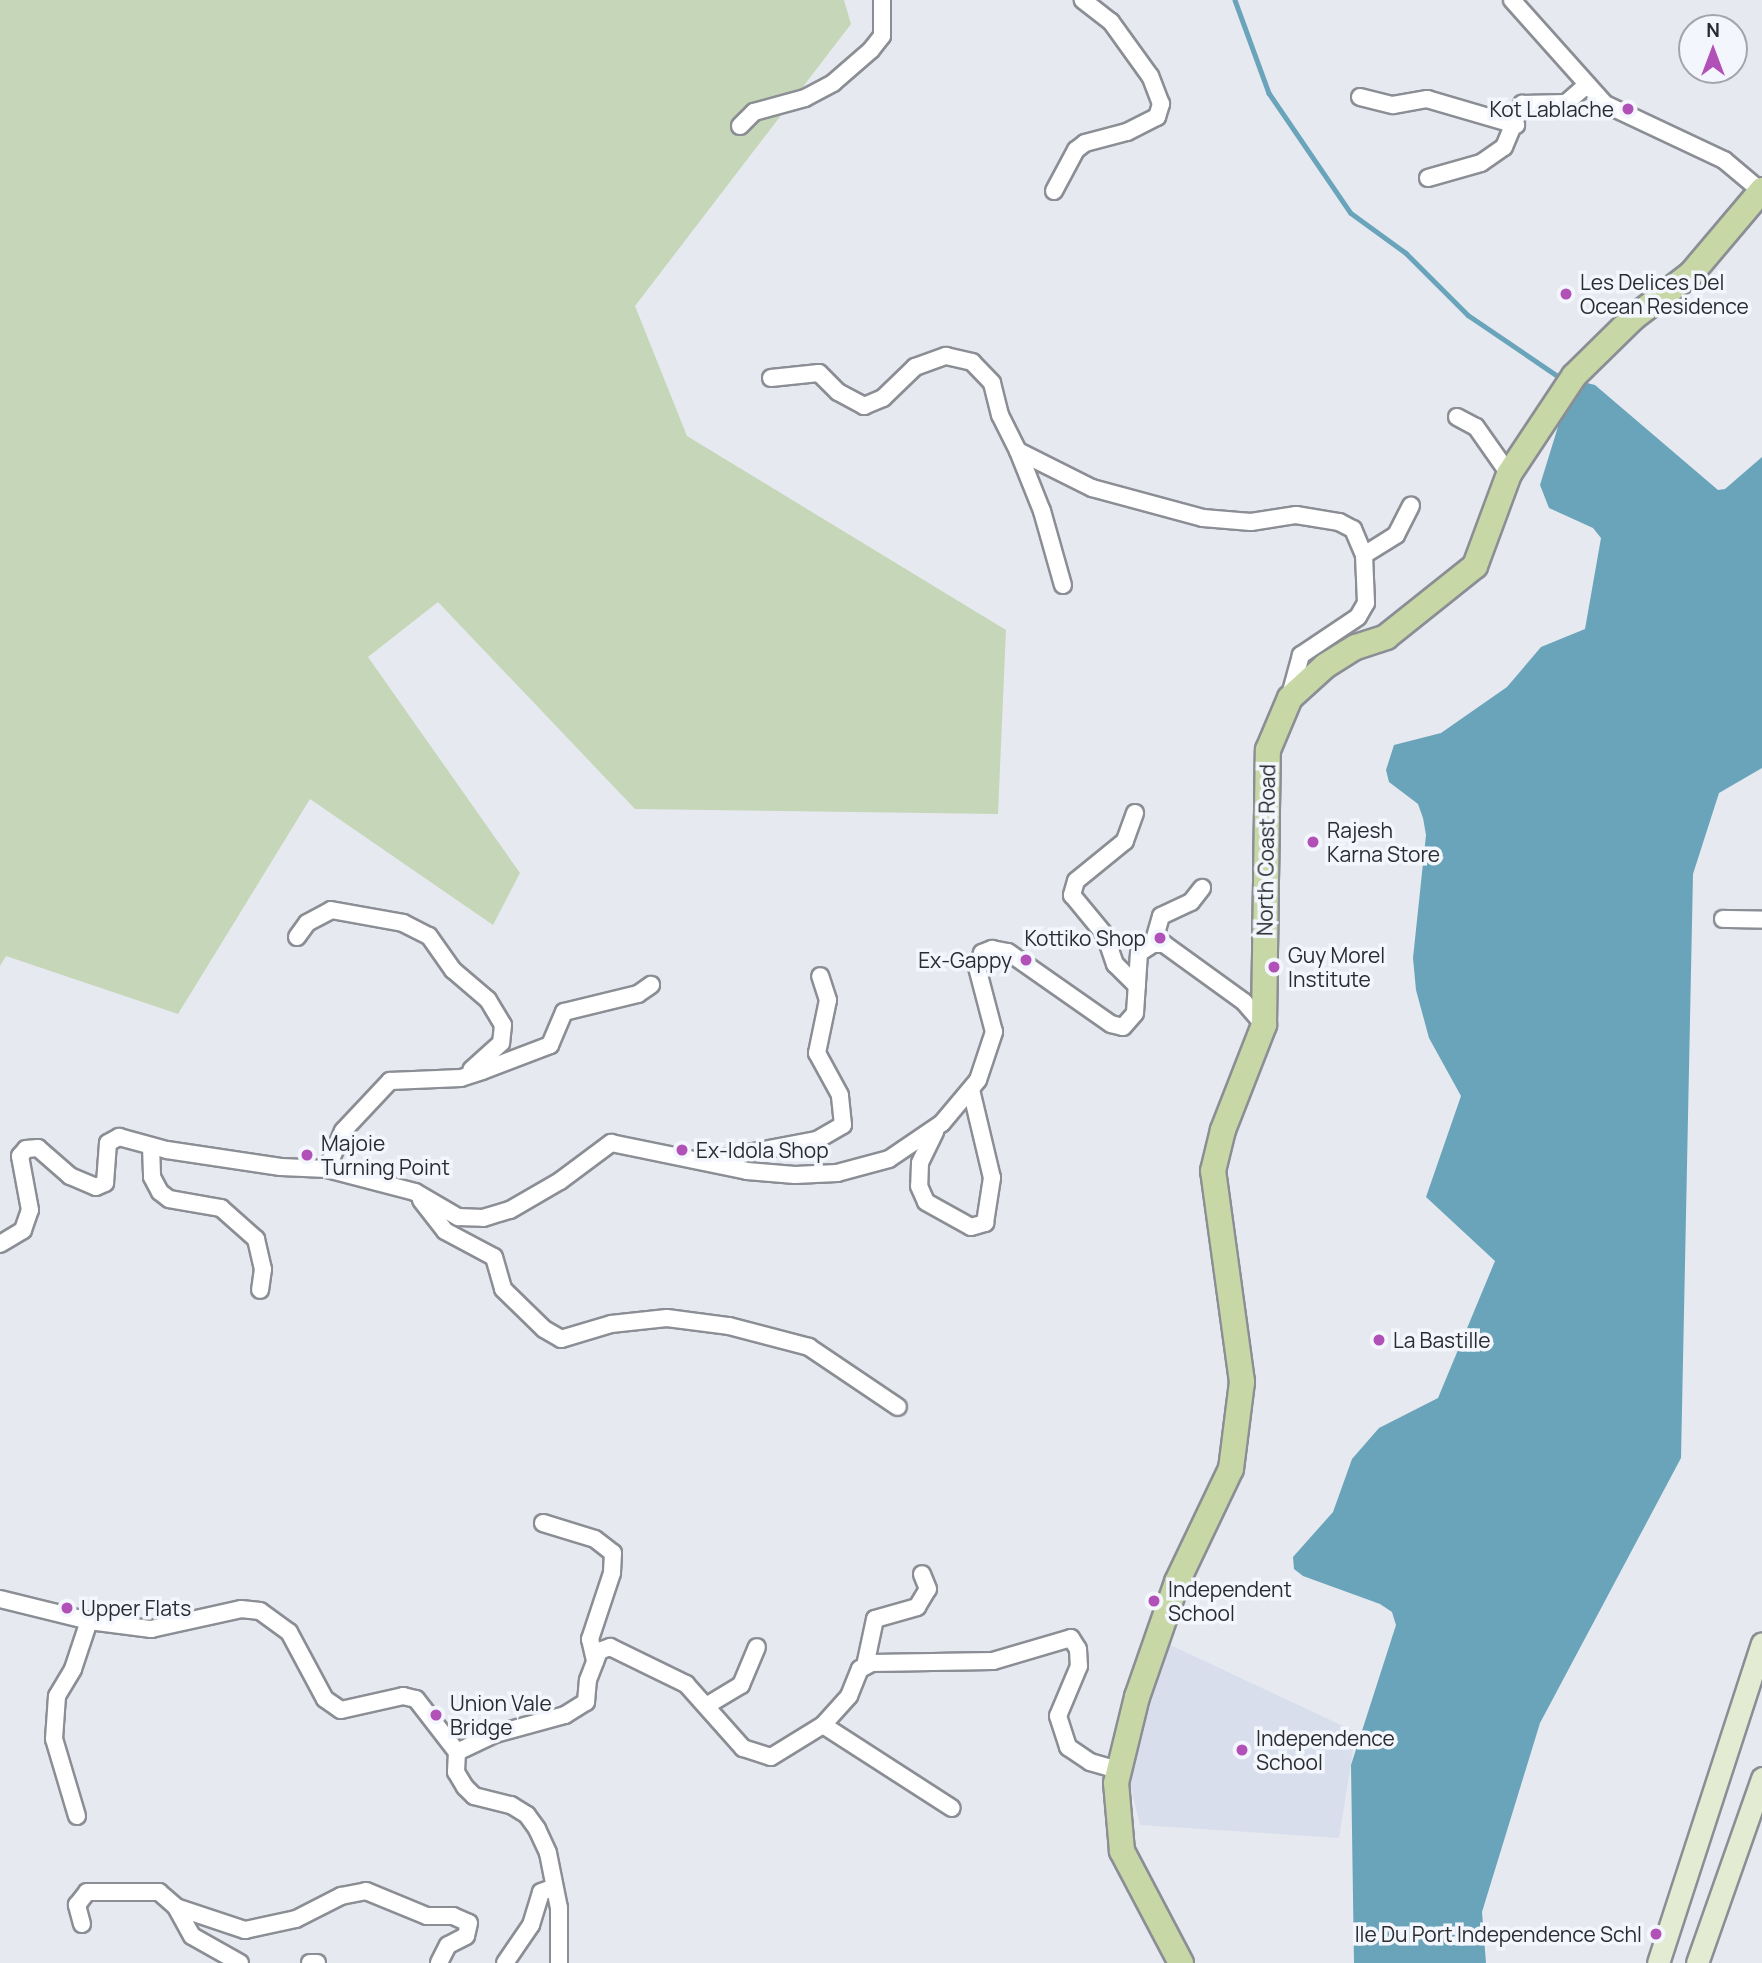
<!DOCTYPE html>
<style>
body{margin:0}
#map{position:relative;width:1762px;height:1963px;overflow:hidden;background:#e6e9f0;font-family:Manrope,sans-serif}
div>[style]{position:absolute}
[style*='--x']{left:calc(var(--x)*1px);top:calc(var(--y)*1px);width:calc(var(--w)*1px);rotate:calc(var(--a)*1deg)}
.built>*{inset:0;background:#d8deec}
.green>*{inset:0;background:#c6d7b9}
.water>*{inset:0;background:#69a4ba}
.stream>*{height:4.5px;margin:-2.25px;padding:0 2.25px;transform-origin:2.25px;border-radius:2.25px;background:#69a4ba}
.roads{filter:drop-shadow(2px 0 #8b8e94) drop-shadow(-2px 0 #8b8e94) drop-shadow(0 2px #8b8e94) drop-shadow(0 -2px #8b8e94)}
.street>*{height:16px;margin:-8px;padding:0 8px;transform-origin:8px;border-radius:8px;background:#fff}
.secondary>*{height:21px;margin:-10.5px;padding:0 10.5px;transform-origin:10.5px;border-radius:10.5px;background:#e3ebd2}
.primary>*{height:24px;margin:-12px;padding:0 12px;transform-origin:12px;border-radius:12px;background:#c7d7a5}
.dots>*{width:19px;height:19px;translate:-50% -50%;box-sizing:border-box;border:4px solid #f3f6fd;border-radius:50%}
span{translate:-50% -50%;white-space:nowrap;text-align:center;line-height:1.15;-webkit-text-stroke:7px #f3f6fd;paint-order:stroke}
.poi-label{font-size:21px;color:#2b2c2f}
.right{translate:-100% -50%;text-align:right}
.left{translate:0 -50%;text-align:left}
.street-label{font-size:21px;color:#2b2c2f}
.north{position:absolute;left:1678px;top:14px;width:70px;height:70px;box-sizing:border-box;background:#f3f6fd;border:2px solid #a3a5ab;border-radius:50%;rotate:0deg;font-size:19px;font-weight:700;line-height:28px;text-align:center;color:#2b2c2f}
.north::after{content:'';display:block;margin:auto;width:24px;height:32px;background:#b150b7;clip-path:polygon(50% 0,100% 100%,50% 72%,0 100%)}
</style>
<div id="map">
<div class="built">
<i style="clip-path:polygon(1166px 1643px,1356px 1732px,1339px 1838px,1140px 1825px,1126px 1768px)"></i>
</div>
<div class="green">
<i style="clip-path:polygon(0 0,844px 0,851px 24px,635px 306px,687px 436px,1006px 630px,998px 814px,635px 809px,438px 602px,368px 657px,520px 873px,493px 925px,310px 799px,178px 1014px,6px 956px,0 966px)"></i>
</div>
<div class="water">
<i style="clip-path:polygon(1583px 382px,1595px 385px,1718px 490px,1725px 489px,1762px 457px,1762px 768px,1719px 793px,1693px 874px,1681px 1458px,1540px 1723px,1482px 1912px,1486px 1963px,1354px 1963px,1351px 1765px,1396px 1625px,1392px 1612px,1380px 1604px,1303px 1576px,1294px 1569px,1293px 1557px,1333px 1512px,1352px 1459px,1379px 1428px,1438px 1398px,1495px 1261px,1426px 1197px,1461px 1096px,1429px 1038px,1416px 990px,1413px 958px,1426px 835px,1423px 818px,1418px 804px,1389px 782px,1386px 770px,1394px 745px,1441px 733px,1507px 687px,1541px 647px,1585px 629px,1601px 538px,1593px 528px,1549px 508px,1540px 485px,1561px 417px)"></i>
</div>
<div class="stream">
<i style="--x:1235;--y:0;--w:99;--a:69.9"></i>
<i style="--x:1269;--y:93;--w:145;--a:55.7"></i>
<i style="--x:1351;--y:213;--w:68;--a:36"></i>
<i style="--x:1406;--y:253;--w:88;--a:45"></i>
<i style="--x:1468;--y:315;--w:114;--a:34.2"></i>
</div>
<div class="roads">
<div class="street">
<i style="--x:1512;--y:0;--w:140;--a:48.2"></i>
<i style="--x:1605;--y:104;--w:132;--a:25.2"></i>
<i style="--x:1724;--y:160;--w:48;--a:40"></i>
<i style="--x:1360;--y:97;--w:34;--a:14"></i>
<i style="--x:1393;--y:105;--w:35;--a:-10"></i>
<i style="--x:1427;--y:99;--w:93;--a:16.3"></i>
<i style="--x:740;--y:126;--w:20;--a:-45"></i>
<i style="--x:754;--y:112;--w:53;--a:-15.4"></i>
<i style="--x:805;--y:98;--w:32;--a:-28"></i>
<i style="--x:833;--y:83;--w:50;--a:-41"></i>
<i style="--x:871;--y:50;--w:18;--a:-52"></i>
<i style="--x:882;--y:36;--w:36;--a:-90"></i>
<i style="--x:1428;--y:178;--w:55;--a:-15.8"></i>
<i style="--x:1481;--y:163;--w:28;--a:-35"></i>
<i style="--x:1504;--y:147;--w:47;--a:-67.3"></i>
<i style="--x:1522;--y:104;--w:44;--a:-1.3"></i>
<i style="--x:1566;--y:103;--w:28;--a:-41"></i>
<i style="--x:1054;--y:191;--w:47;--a:-61.8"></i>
<i style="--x:1076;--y:150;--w:11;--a:-38"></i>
<i style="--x:1085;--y:143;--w:43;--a:-14.7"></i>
<i style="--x:1127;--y:132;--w:34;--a:-27"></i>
<i style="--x:1157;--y:117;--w:14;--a:-73"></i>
<i style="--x:1161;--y:104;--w:30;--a:-111"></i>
<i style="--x:1150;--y:76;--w:67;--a:-125.8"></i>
<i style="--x:1111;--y:22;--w:36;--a:-142"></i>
<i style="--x:771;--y:378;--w:48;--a:-5.9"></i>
<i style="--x:819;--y:373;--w:27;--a:45"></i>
<i style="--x:838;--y:392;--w:30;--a:28"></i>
<i style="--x:864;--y:406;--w:21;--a:-23"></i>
<i style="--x:883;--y:398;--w:45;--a:-44.1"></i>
<i style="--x:915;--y:367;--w:33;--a:-20"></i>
<i style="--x:946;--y:356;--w:27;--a:13"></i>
<i style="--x:972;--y:362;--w:29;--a:46"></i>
<i style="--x:992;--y:383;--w:33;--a:76"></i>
<i style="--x:1000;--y:415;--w:40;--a:63.4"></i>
<i style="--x:1018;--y:451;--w:83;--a:26.6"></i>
<i style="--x:1092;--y:488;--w:115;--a:15.1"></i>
<i style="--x:1203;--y:518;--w:48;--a:4.8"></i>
<i style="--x:1251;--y:522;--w:46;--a:-8.8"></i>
<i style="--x:1296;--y:515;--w:44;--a:9.2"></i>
<i style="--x:1339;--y:522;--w:16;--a:27"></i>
<i style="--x:1353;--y:529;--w:28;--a:67"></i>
<i style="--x:1364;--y:555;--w:48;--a:87.6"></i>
<i style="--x:1366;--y:603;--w:16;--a:120"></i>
<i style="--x:1358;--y:617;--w:69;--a:146.3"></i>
<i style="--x:1301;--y:655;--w:41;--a:105.4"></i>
<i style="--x:1457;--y:417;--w:21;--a:28"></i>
<i style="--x:1476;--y:427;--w:57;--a:54.9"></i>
<i style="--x:1018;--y:451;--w:65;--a:68.2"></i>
<i style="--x:1042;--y:511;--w:77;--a:74.2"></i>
<i style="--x:1364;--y:555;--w:38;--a:-32"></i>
<i style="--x:1396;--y:535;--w:33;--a:-63"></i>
<i style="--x:1135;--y:813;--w:30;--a:110"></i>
<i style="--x:1125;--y:841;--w:63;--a:140.8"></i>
<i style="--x:1076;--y:881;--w:15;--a:106"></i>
<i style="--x:1072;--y:895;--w:52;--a:50.5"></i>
<i style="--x:1105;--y:935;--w:31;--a:71"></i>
<i style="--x:1115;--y:964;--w:31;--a:45"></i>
<i style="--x:1723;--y:919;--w:39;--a:1"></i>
<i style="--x:297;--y:937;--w:17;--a:-54"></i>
<i style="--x:307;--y:923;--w:27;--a:-28"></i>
<i style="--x:331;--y:910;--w:73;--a:10.2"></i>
<i style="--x:403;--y:923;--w:29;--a:27"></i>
<i style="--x:429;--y:936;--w:42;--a:54.8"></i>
<i style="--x:453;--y:970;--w:46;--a:40.6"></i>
<i style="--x:488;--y:1000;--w:29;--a:59"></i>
<i style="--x:503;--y:1025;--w:18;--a:96"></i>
<i style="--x:501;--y:1043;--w:40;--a:138"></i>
<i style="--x:1153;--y:944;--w:29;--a:-74"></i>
<i style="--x:1161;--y:916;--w:33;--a:-25"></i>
<i style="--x:1191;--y:902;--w:18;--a:-52"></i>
<i style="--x:935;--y:1132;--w:34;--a:116"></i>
<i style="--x:920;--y:1163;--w:23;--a:92"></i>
<i style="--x:919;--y:1186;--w:17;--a:66"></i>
<i style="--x:926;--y:1202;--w:51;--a:29.1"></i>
<i style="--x:971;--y:1227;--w:15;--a:-16"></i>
<i style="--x:985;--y:1223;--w:46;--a:-81.2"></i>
<i style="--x:992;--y:1178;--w:90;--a:-103.4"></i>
<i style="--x:151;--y:1146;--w:31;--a:88"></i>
<i style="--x:152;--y:1177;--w:17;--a:62"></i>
<i style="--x:160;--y:1192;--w:11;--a:38"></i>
<i style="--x:169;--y:1199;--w:53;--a:9.8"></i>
<i style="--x:221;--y:1208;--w:47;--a:41.5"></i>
<i style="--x:256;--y:1239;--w:31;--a:77"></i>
<i style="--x:263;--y:1269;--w:21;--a:98"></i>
<i style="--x:716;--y:1159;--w:103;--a:-10.7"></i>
<i style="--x:817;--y:1140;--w:30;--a:-30"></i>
<i style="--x:843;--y:1125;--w:30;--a:-96"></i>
<i style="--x:840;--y:1095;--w:48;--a:-118.7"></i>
<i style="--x:817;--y:1053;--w:54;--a:-78.3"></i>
<i style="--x:828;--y:1000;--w:25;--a:-108"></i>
<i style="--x:327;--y:1169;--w:41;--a:-67.2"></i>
<i style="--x:343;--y:1131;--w:69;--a:-46.8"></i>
<i style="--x:390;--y:1081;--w:71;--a:-2.4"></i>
<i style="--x:461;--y:1078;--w:22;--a:-18"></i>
<i style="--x:482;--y:1071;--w:73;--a:-20.9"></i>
<i style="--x:550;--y:1045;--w:36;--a:-67"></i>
<i style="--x:564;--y:1012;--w:76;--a:-13.7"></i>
<i style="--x:638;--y:994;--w:16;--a:-35"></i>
<i style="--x:421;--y:1200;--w:39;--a:52"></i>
<i style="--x:445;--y:1231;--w:55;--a:28"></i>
<i style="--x:494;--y:1257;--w:33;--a:74"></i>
<i style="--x:503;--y:1289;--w:57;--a:44.3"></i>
<i style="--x:544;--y:1329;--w:20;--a:30"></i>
<i style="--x:561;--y:1339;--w:52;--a:-16.7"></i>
<i style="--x:611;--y:1324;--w:56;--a:-6.1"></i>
<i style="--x:667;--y:1318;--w:63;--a:7.4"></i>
<i style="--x:729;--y:1326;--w:83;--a:14.7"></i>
<i style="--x:809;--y:1347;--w:107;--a:34"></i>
<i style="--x:0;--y:1244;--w:27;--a:-31"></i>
<i style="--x:23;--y:1230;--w:21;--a:-71"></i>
<i style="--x:30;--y:1210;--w:55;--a:-100.5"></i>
<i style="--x:20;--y:1156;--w:9;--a:-49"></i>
<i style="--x:26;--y:1149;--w:12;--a:-5"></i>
<i style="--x:38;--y:1148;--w:43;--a:41.2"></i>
<i style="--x:70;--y:1176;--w:28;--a:23"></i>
<i style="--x:96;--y:1187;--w:10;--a:-24"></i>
<i style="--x:105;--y:1183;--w:40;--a:-85.7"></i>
<i style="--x:108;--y:1143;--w:13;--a:-29"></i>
<i style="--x:119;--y:1137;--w:50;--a:15.2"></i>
<i style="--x:167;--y:1150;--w:115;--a:8.5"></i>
<i style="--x:281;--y:1167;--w:46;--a:2.5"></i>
<i style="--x:327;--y:1169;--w:91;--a:14.6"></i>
<i style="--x:415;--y:1192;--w:50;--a:30.2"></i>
<i style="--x:458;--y:1217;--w:25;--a:2"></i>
<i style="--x:483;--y:1218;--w:28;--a:-17"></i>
<i style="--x:510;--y:1210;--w:58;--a:-30.1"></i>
<i style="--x:560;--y:1181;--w:64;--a:-36.7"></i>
<i style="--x:611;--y:1143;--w:139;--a:11.6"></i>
<i style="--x:747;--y:1171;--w:48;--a:4.8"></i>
<i style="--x:795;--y:1175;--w:42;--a:-2.7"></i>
<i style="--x:837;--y:1173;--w:54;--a:-15.1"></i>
<i style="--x:889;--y:1159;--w:64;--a:-34.2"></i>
<i style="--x:942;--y:1123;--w:56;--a:-50.1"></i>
<i style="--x:978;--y:1080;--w:51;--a:-71.6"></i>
<i style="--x:994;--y:1032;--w:67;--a:-104.7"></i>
<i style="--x:977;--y:967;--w:15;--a:-70"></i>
<i style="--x:982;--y:953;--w:11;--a:-22"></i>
<i style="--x:992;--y:949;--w:16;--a:11"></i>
<i style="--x:1008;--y:952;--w:126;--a:35"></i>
<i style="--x:1111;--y:1024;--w:12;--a:14"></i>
<i style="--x:1123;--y:1027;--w:18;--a:-49"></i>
<i style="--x:1135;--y:1013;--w:60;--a:-86.2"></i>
<i style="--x:1139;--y:953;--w:17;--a:-33"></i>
<i style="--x:1153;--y:944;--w:11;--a:0"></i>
<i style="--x:1164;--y:944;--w:99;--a:35.9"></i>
<i style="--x:1244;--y:1002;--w:30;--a:49"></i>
<i style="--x:543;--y:1523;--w:54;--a:17.1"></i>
<i style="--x:595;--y:1539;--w:23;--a:38"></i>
<i style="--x:613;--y:1553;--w:20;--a:93"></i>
<i style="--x:612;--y:1573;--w:70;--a:108.4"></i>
<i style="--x:590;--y:1639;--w:23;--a:77"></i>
<i style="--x:0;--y:1599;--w:92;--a:13.9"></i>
<i style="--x:89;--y:1621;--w:63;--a:7.4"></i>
<i style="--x:151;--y:1629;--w:92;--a:-12.5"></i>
<i style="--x:241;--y:1609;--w:19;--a:6"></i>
<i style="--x:260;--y:1611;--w:36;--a:36"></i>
<i style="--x:289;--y:1632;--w:76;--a:61.8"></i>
<i style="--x:325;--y:1699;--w:19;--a:35"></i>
<i style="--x:341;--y:1710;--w:64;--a:-12.7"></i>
<i style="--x:403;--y:1696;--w:13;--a:13"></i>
<i style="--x:416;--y:1699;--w:67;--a:52.3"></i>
<i style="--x:457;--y:1752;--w:20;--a:93"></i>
<i style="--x:456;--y:1772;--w:17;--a:59"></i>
<i style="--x:465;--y:1787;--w:13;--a:45"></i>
<i style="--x:474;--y:1796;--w:38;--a:14"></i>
<i style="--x:511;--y:1805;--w:19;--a:32"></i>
<i style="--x:527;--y:1815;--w:17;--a:54"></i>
<i style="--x:537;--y:1829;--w:26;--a:65"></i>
<i style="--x:548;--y:1853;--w:56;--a:78.7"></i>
<i style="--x:559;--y:1908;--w:55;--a:90"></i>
<i style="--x:865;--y:1666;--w:48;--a:-78"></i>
<i style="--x:875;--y:1619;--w:44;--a:-15.9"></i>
<i style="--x:917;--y:1607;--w:21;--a:-59"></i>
<i style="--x:928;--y:1589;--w:16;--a:-112"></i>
<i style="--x:706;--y:1706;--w:41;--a:-31"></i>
<i style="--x:741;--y:1685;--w:41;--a:-67.2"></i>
<i style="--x:823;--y:1725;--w:153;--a:32.8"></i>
<i style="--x:457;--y:1752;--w:42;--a:-25.3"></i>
<i style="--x:495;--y:1734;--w:73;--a:-15.2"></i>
<i style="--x:565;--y:1715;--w:25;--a:-32"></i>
<i style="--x:586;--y:1702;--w:22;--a:-85"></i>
<i style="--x:588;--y:1680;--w:31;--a:-69"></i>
<i style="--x:599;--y:1651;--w:12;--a:-20"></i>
<i style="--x:610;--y:1647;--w:85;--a:26"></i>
<i style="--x:686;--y:1684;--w:86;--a:48.3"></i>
<i style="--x:743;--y:1748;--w:29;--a:18"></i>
<i style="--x:771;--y:1757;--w:61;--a:-31.6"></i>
<i style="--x:823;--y:1725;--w:39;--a:-48"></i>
<i style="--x:849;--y:1696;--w:29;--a:-68"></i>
<i style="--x:860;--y:1669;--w:13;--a:-27"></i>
<i style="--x:872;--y:1663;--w:121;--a:-0.9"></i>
<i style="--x:993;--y:1661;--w:81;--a:-16.4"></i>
<i style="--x:1071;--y:1638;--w:13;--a:58"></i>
<i style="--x:1078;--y:1649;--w:17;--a:87"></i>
<i style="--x:1079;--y:1666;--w:54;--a:112.8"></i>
<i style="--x:1058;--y:1716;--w:33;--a:72"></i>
<i style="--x:1068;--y:1747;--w:27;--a:34"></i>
<i style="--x:1090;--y:1762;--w:29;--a:16"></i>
<i style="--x:77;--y:1816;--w:80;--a:-106.6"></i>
<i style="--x:54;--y:1739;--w:43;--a:-86"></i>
<i style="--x:57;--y:1696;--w:31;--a:-59"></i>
<i style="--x:73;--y:1669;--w:51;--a:-71.6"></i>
<i style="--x:82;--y:1924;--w:20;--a:-105"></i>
<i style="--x:77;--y:1905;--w:16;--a:-52"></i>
<i style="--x:87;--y:1892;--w:72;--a:0"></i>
<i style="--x:159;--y:1892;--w:23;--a:41"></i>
<i style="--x:240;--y:1963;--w:55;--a:-150.6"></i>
<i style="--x:192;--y:1936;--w:33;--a:-119"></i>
<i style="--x:176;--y:1907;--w:73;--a:18.4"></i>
<i style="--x:245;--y:1930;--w:52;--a:-12.2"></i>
<i style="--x:296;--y:1919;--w:51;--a:-27.1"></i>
<i style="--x:341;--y:1896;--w:25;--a:-11"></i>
<i style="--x:366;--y:1891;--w:66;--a:22.3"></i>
<i style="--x:427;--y:1916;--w:26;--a:0"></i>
<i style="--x:453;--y:1916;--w:17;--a:24"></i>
<i style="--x:469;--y:1923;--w:13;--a:103"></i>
<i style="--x:466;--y:1936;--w:20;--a:153"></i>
<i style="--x:448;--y:1945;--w:20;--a:117"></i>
<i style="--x:310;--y:1963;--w:7;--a:0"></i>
<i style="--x:505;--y:1963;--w:46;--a:-55.6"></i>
<i style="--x:531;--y:1925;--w:34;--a:-73"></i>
<i style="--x:541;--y:1892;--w:12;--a:-20"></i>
</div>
<div class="secondary">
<i style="--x:1658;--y:1963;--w:336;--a:-72"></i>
<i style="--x:1697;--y:1963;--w:196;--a:-70.6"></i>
</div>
<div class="primary">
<i style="--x:1181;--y:1963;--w:127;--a:-117.8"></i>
<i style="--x:1122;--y:1851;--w:68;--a:-95"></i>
<i style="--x:1116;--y:1783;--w:89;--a:-76.3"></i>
<i style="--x:1137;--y:1697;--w:122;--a:-70.8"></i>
<i style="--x:1177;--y:1582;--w:125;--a:-64.5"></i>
<i style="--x:1231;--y:1469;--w:88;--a:-82.8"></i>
<i style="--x:1242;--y:1382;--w:213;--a:-97.8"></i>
<i style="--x:1213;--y:1171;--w:42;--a:-76.3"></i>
<i style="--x:1223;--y:1130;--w:113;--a:-68.7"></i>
<i style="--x:1264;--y:1025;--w:275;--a:-89.2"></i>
<i style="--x:1268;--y:750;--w:56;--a:-67.1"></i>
<i style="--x:1290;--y:698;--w:47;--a:-42.4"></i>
<i style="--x:1325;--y:666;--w:36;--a:-32"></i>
<i style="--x:1356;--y:647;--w:32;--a:-18"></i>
<i style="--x:1386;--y:637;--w:114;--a:-38.6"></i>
<i style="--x:1475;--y:566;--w:98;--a:-69.7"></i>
<i style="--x:1509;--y:474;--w:118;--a:-56.4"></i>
<i style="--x:1574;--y:376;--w:83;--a:-44.5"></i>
<i style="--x:1633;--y:318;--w:73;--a:-37.2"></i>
<i style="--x:1691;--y:274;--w:110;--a:-49.8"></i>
</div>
</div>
<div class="dots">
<i style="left:1628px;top:109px;background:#b150b7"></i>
<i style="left:1566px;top:294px;background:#b150b7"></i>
<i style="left:1313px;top:842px;background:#b150b7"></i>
<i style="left:1160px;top:938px;background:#b150b7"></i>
<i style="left:1026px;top:960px;background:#b150b7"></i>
<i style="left:1274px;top:967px;background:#b150b7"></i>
<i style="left:682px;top:1150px;background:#b150b7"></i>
<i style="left:307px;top:1155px;background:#b150b7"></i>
<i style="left:1379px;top:1340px;background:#b150b7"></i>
<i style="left:1154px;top:1601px;background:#b150b7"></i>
<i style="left:67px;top:1608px;background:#b150b7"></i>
<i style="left:436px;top:1715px;background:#b150b7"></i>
<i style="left:1242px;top:1750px;background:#b150b7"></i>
<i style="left:1656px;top:1934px;background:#b150b7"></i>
</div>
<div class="poi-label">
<span class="right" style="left:1614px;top:109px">Kot Lablache</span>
<span class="left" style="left:1580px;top:294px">Les Delices Del<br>Ocean Residence</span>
<span class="left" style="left:1327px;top:842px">Rajesh<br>Karna Store</span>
<span class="right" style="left:1146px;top:938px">Kottiko Shop</span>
<span class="left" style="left:1288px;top:967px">Guy Morel<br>Institute</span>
<span class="right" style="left:1012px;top:960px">Ex-Gappy</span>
<span class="left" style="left:321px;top:1155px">Majoie<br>Turning Point</span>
<span class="left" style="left:696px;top:1150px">Ex-Idola Shop</span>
<span class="left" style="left:1393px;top:1340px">La Bastille</span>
<span class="left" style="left:1168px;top:1601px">Independent<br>School</span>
<span class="left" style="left:81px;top:1608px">Upper Flats</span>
<span class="left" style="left:450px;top:1715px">Union Vale<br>Bridge</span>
<span class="left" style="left:1256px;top:1750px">Independence<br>School</span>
<span class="right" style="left:1642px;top:1934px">Ile Du Port Independence Schl</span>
</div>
<div class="street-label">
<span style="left:1266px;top:850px;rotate:-89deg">North Coast Road</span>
</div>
<div class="north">N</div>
</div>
